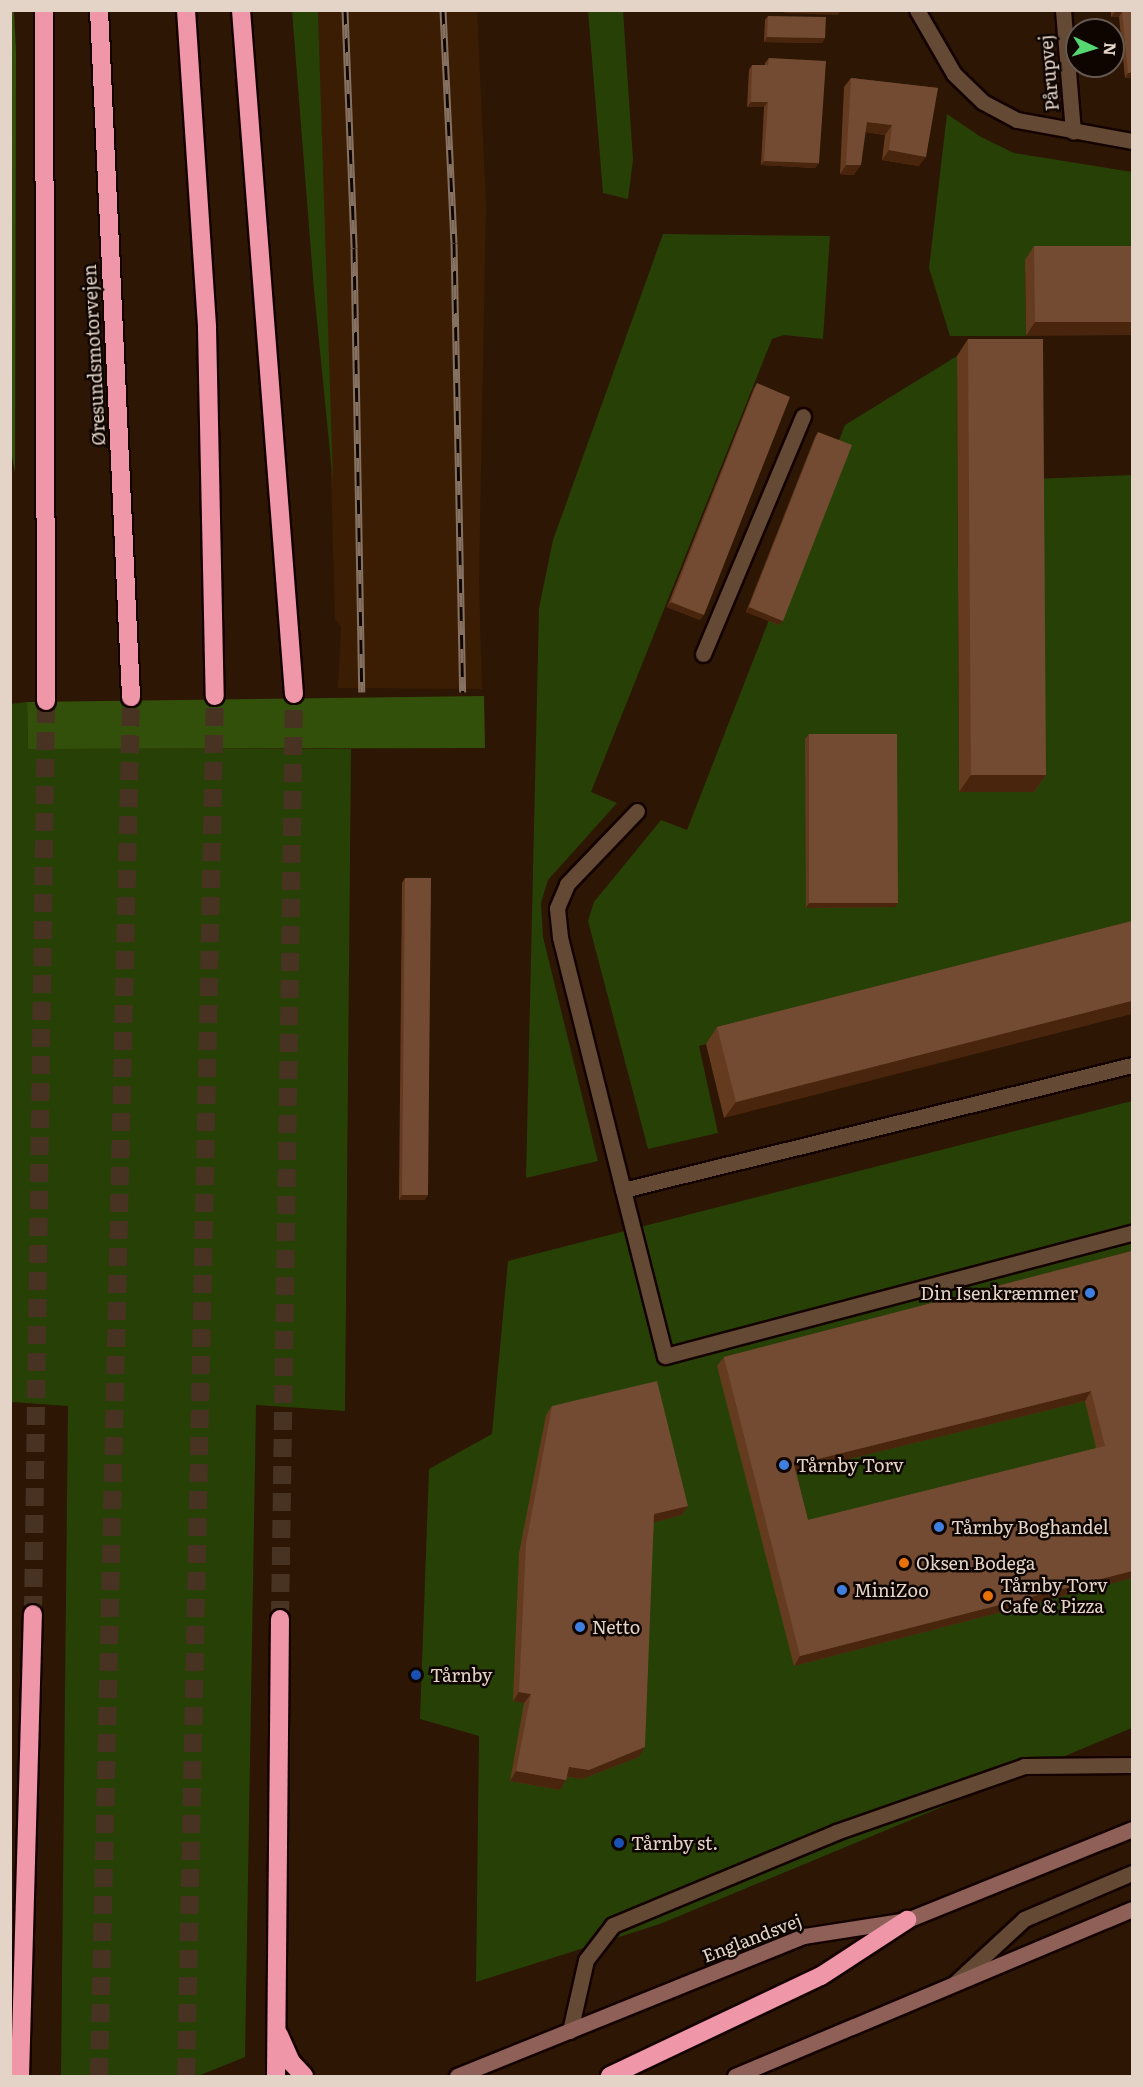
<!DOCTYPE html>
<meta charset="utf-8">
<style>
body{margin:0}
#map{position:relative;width:1143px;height:2087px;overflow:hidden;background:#2d1603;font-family:Literata,serif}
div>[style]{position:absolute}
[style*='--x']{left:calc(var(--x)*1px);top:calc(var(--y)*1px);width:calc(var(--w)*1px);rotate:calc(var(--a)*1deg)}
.built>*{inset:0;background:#3b1d03}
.green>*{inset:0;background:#274005}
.forest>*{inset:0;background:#325009}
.highway-tunnel>*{height:18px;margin-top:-9px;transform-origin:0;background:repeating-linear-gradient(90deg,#483221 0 18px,transparent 0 27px)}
.roads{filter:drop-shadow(2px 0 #140200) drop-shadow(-2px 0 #140200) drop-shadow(0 2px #140200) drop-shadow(0 -2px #140200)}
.lane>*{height:15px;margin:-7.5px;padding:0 7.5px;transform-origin:7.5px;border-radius:7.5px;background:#644934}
.street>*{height:15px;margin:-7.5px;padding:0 7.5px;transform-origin:7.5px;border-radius:7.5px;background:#644934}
.secondary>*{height:15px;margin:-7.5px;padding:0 7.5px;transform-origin:7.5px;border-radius:7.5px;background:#8e6057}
.highway>*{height:18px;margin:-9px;padding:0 9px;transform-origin:9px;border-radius:9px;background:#ef96a8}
.rail>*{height:7px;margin-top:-3.5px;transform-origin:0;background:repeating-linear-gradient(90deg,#0e0501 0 14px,#857262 0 28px);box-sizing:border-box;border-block:2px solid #857262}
.wall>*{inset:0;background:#653b20}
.shaded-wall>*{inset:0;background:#49250d}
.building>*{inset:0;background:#724b32}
.dots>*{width:16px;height:16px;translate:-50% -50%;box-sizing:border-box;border:3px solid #0e0501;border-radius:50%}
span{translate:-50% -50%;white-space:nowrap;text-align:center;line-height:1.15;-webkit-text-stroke:5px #0e0501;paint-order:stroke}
.street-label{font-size:18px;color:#e4d4c8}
.poi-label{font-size:18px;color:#e4d4c8}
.right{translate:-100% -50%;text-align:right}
.left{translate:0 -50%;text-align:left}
.frame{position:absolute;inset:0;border:12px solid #e4d4c8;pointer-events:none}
.north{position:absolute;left:1065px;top:18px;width:60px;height:60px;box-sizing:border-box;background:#0e0501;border:2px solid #645851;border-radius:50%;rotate:94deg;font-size:16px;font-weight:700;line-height:24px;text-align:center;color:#e4d4c8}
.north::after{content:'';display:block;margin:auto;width:21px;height:27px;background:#56d671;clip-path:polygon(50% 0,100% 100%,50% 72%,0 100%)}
</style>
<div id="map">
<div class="built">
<i style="clip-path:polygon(318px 11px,477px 11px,486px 203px,479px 581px,482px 689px,338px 688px,341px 627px,335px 619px)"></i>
</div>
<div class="green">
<i style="clip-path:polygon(292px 11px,318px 11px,333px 483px,314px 290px)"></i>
<i style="clip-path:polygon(588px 11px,623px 11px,633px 160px,628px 199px,603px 193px)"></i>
<i style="clip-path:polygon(947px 114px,981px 137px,1014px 153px,1132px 172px,1132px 259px,1025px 260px,1026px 336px,950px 336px,929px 268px)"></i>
<i style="clip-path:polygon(663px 234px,830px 236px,823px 339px,784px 335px,772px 339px,591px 792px,617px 803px,548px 880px,541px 903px,543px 937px,598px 1161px,526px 1178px,539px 608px,553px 540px)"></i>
<i style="clip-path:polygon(957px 356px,959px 792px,1033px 479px,1132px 475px,1132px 935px,699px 1046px,718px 1133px,648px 1149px,588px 921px,594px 902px,661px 820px,687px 830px,845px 425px)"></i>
<i style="clip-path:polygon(27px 702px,28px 749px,351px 749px,345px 1411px,256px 1405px,245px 2057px,198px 2076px,61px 2076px,68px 1406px,11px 1402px,10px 704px)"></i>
<i style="clip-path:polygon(1132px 1101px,1132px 1728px,660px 1924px,476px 1982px,479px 1736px,420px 1719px,429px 1469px,492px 1434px,508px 1261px)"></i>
</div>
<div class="forest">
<i style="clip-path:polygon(10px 11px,14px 11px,16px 51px,15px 473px,10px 446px)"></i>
<i style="clip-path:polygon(484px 696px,485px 748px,28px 749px,27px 702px)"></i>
</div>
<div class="highway-tunnel">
<i style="--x:33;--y:1614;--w:913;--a:-89.18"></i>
<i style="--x:280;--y:1619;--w:925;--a:-89.13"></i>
<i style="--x:99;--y:2076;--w:1379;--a:-88.67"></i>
<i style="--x:186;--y:2076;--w:1380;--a:-88.8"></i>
</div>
<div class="roads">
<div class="lane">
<i style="--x:703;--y:654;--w:258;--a:-67.2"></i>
<i style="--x:623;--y:1190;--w:261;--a:-104"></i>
<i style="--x:560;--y:937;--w:29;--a:-96"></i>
<i style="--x:557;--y:908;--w:26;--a:-67"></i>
<i style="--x:567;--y:884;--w:101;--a:-46.2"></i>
<i style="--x:955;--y:1983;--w:94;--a:-42.8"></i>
<i style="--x:1024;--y:1919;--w:117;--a:-23.1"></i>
<i style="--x:570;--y:2031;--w:73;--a:-77.3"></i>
<i style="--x:586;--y:1960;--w:44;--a:-52.4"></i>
<i style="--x:613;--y:1925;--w:242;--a:-22.6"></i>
<i style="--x:836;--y:1832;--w:199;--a:-19.3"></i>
<i style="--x:1024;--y:1766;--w:108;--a:-0.5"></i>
</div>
<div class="street">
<i style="--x:917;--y:10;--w:74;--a:60"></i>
<i style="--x:954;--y:74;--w:40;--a:44"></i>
<i style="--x:983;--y:102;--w:38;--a:28"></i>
<i style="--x:1017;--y:120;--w:117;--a:10.3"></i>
<i style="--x:1063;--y:10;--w:122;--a:85.3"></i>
<i style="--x:1132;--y:1065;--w:524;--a:166.2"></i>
<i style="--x:623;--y:1190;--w:171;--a:75.8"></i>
<i style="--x:665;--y:1356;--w:483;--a:-14.8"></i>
</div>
<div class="secondary">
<i style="--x:457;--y:2076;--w:374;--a:-22"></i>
<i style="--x:804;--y:1936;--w:104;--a:-8.8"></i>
<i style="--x:907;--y:1920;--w:243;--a:-22"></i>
<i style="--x:735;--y:2076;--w:431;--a:-22.8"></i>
</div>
<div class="highway">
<i style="--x:44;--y:10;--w:691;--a:89.83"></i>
<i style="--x:99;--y:10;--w:688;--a:87.33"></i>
<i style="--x:186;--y:10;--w:319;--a:86.2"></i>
<i style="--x:207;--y:328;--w:368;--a:88.8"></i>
<i style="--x:241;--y:10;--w:686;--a:85.57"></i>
<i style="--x:279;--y:2035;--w:30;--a:66"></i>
<i style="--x:291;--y:2062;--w:19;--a:47"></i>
<i style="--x:20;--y:2076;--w:462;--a:-88.4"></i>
<i style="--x:276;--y:2076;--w:457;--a:-89.5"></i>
<i style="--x:610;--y:2076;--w:233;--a:-25.4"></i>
<i style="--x:821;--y:1976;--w:103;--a:-33.1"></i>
</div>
</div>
<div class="rail">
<i style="--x:345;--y:10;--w:238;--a:87.8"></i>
<i style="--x:354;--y:248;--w:444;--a:89"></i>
<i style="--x:443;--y:10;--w:233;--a:87.3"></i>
<i style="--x:454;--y:243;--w:449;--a:88.9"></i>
</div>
<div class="wall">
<i style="clip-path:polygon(1111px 10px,1132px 10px,1132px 77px,1125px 78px,1119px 17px,1111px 17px)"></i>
<i style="clip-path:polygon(768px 16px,825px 38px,822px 43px,764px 42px,765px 20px)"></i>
<i style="clip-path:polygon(769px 58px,819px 163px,815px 168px,761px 165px,764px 107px,747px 107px,749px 70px,752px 65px,765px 65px,765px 63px)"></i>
<i style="clip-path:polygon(851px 78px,938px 88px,919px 166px,882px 160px,885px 135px,865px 132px,854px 175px,840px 174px,844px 87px)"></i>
<i style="clip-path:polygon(1034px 246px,1132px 246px,1026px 336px,1025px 260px)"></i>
<i style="clip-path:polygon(968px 339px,1046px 775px,1034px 792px,959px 792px,957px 356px)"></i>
<i style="clip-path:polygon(757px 383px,700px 620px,667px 607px,754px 388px)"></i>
<i style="clip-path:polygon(818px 432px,779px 625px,746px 612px,815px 437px)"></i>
<i style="clip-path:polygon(809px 734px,895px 907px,806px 908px,805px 739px)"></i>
<i style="clip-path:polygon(405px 878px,425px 1200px,399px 1200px,402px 883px)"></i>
<i style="clip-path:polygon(1132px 921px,724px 1118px,706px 1044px,717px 1027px)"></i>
<i style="clip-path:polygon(evenodd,1132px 1251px,1132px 1578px,794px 1666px,717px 1366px,724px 1357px,1132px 1251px,1085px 1401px,1096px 1448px,808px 1520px,796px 1472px,1085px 1401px)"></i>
<i style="clip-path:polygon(552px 1406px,688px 1506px,682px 1515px,654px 1522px,639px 1757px,582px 1779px,567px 1777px,566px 1780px,560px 1790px,510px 1781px,524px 1703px,513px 1701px,519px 1553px,546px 1415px)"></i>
</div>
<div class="shaded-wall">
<i style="clip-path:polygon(786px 10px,841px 10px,838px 15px,784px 13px)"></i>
<i style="clip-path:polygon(1115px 12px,1122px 12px,1119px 17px,1111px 17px)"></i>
<i style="clip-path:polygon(767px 37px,825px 38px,822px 43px,764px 42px)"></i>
<i style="clip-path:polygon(1132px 72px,1132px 77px,1125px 78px,1128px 73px)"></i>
<i style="clip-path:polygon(751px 102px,768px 102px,764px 107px,747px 107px)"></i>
<i style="clip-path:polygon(867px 122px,892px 125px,885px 135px,860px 131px)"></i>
<i style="clip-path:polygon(889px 150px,926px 157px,919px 166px,882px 160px)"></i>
<i style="clip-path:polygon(764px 161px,819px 163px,815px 168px,761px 165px)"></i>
<i style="clip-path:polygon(846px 165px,861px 165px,854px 175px,840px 174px)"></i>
<i style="clip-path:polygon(1035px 322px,1132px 322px,1132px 335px,1026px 336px)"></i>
<i style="clip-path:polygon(671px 602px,704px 615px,700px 620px,667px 607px)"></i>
<i style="clip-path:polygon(749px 607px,783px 621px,779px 625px,746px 612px)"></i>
<i style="clip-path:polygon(971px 775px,1046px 775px,1034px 792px,959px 792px)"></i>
<i style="clip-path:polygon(809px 903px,898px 903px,895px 907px,806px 908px)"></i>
<i style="clip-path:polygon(1132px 1001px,1132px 1014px,724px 1118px,736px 1102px)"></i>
<i style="clip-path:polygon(402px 1195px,428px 1195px,425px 1200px,399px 1200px)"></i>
<i style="clip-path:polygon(1091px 1391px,1085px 1401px,788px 1474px,794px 1465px)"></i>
<i style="clip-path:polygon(688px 1506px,682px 1515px,647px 1524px,654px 1514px)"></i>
<i style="clip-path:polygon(1132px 1571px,1132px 1578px,794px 1666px,800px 1656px)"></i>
<i style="clip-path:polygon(519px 1692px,531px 1694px,524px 1703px,513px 1701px)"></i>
<i style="clip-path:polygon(645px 1747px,639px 1757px,582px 1779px,562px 1776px,569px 1767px)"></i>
<i style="clip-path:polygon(516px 1771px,566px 1780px,560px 1790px,510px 1781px)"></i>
</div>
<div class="building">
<i style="clip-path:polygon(1115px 10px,1132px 10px,1132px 72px,1128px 73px,1122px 12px,1115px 12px)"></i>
<i style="clip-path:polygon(768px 16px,826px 17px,825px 38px,767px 37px)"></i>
<i style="clip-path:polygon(769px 58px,826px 61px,819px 163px,764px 161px,768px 102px,751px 102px,752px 65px,768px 65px)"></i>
<i style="clip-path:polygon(851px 78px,938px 88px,926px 157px,889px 150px,892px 125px,867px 122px,861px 165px,846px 165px)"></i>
<i style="clip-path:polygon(1034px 246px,1132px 246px,1132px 322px,1035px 322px)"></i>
<i style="clip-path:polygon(968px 339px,1043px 339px,1046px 775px,971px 775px)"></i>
<i style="clip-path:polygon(757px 383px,790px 397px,704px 615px,671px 602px)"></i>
<i style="clip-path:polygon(818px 432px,852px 445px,783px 621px,749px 607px)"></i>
<i style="clip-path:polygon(809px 734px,897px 734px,898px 903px,809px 903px)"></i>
<i style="clip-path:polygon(405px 878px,431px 878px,428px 1195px,402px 1195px)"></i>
<i style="clip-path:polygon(1132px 921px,1132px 1001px,736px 1102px,717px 1027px)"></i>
<i style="clip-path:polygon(evenodd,1132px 1251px,1132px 1571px,800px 1656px,724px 1357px,1132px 1251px,1091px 1391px,1105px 1446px,808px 1520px,794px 1465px,1091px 1391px)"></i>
<i style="clip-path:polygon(657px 1381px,688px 1506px,654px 1514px,645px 1747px,589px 1770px,569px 1767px,566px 1780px,516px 1771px,531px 1694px,519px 1692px,526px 1544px,552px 1406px)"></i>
</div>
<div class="dots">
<i style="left:1090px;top:1293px;background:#3f7fe0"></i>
<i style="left:784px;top:1465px;background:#3f7fe0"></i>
<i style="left:939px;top:1527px;background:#3f7fe0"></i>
<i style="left:904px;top:1563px;background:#e8710a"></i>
<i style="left:842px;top:1590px;background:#3f7fe0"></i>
<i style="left:988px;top:1596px;background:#e8710a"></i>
<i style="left:580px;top:1627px;background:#3f7fe0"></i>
<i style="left:416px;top:1675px;background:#1a4fb4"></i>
<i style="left:619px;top:1843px;background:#1a4fb4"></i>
</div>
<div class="street-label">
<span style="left:1049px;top:73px;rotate:-95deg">Pårupvej</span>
<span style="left:94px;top:355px;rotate:-93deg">Øresundsmotorvejen</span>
<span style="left:752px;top:1938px;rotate:-21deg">Englandsvej</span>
</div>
<div class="poi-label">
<span class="right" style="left:1078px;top:1293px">Din Isenkræmmer</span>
<span class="left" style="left:796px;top:1465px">Tårnby Torv</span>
<span class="left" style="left:951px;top:1527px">Tårnby Boghandel</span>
<span class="left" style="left:916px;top:1563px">Oksen Bodega</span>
<span class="left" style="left:1000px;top:1596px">Tårnby Torv<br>Cafe &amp; Pizza</span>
<span class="left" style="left:854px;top:1590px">MiniZoo</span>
<span class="left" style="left:592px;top:1627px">Netto</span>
<span class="left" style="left:430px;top:1675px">Tårnby</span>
<span class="left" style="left:631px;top:1843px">Tårnby st.</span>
</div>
<div class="frame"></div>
<div class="north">N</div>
</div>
